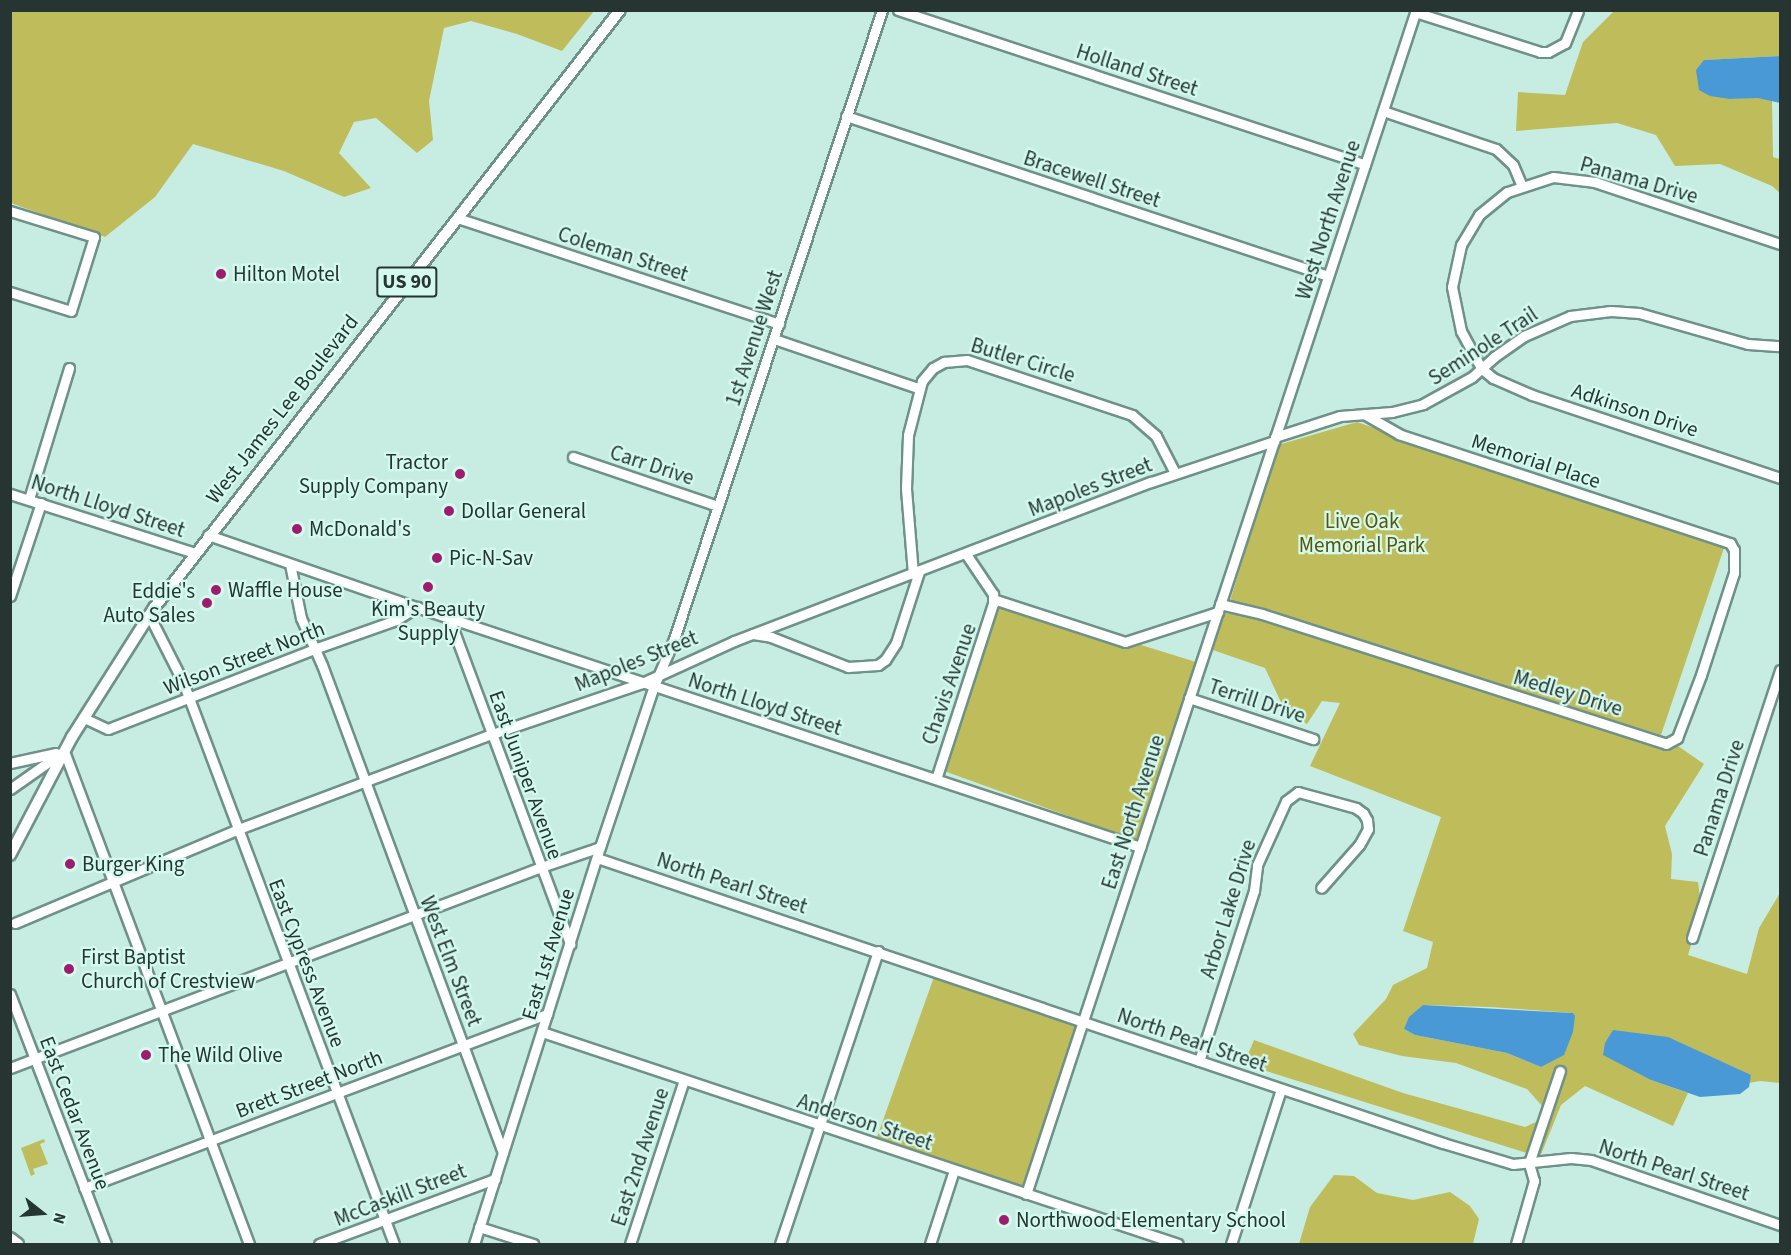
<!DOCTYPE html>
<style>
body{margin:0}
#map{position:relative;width:1791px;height:1255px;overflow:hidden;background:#c7ede2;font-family:"Source Sans 3",sans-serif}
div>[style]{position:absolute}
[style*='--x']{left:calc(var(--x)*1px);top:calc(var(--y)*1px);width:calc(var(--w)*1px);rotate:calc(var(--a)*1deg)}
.green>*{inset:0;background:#bfbc5c}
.water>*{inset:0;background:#4a99d7}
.roads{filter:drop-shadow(2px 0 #6e9188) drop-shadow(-2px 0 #6e9188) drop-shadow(0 2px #6e9188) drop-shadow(0 -2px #6e9188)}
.minor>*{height:9px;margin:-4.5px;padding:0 4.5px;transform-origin:4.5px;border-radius:4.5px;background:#fff}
.major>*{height:10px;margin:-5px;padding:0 5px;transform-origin:5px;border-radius:5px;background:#fff}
.dots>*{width:16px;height:16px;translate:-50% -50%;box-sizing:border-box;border:3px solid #d4faef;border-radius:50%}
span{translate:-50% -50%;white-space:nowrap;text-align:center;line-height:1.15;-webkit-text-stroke:4.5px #d4faef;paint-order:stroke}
.shield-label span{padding:2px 4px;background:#d4faef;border:2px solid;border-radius:4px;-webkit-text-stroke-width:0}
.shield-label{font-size:20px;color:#263531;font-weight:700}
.street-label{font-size:21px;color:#263531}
.poi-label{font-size:21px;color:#263531}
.left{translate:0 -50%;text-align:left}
.right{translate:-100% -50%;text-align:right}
.park-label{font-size:21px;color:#585508}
.frame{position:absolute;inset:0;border:12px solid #263531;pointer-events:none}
.north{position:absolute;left:12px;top:1183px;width:60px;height:60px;-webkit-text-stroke:4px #d4faef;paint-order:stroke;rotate:107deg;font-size:16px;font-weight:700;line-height:24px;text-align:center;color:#263531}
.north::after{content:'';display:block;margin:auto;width:21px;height:27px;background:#263531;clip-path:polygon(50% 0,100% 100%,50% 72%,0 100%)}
</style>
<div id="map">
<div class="green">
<i style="clip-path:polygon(10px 11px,594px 11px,562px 51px,517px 34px,471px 21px,444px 28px,429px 101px,433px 140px,417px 153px,376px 118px,354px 122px,339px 153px,371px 188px,344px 197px,284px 171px,193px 144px,155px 197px,105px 237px,11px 203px)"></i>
<i style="clip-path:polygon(1614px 11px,1780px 11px,1780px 56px,1704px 60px,1730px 99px,1758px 97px,1772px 101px,1773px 157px,1780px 159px,1780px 193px,1772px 186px,1720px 164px,1675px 166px,1656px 135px,1617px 123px,1516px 131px,1518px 92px,1565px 95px,1583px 42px)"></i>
<i style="clip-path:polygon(1357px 422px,1724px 548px,1661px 735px,1230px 601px,1278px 445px)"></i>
<i style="clip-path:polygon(998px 605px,1117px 645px,1138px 644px,1196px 662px,1137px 841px,944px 771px)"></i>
<i style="clip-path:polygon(evenodd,1225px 613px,1261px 618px,1665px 748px,1678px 746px,1704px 764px,1665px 826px,1672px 854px,1671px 879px,1698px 882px,1700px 897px,1686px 940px,1692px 942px,1688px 955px,1747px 974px,1759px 928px,1780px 893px,1780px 1083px,1760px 1081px,1749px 1083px,1751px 1075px,1651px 1080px,1688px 1093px,1673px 1126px,1585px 1086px,1561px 1105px,1540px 1157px,1537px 1156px,1566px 1069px,1557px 1066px,1543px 1107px,1527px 1089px,1456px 1063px,1402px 1056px,1359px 1045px,1353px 1034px,1386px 999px,1393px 985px,1427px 968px,1433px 942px,1403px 931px,1441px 817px,1310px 766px,1340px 703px,1322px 701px,1307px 724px,1285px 711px,1265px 668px,1210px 649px,1225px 613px,1423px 1005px,1490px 1007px,1573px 1013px,1541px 1067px,1507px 1053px,1415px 1035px,1404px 1029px,1423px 1005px)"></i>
<i style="clip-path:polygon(935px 974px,1077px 1023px,1022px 1189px,876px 1140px)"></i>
<i style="clip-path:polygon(1254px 1040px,1403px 1093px,1525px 1127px,1538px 1121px,1527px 1153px,1244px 1064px)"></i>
<i style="clip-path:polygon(44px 1139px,45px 1142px,40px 1144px,48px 1164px,33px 1169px,35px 1174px,31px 1176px,21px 1148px)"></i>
<i style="clip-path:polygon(1334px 1175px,1354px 1176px,1377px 1193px,1413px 1200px,1450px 1192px,1470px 1206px,1479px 1219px,1473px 1244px,1299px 1244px,1310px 1207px)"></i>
</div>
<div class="water">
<i style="clip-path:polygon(1780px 56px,1780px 103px,1758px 98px,1730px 99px,1710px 96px,1699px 90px,1696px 70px,1704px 60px)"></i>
<i style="clip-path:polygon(1423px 1005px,1573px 1013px,1575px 1016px,1573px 1032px,1564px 1055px,1541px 1067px,1507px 1053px,1415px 1035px,1404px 1029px,1409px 1017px)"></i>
<i style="clip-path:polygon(1613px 1030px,1668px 1037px,1751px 1075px,1749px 1087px,1740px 1094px,1700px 1097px,1651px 1080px,1603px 1055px,1605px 1043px)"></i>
</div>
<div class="roads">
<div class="minor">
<i style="--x:898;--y:10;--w:492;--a:18.3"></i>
<i style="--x:1415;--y:12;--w:131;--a:17.7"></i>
<i style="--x:1540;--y:52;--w:8;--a:0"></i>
<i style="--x:1548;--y:52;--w:19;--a:-28"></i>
<i style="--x:1565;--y:43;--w:35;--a:-68"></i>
<i style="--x:1383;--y:111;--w:119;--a:18.6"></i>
<i style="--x:1496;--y:149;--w:23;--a:43"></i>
<i style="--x:1513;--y:165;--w:23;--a:67"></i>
<i style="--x:846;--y:116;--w:508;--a:18.36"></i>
<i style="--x:10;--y:211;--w:88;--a:17.2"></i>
<i style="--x:94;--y:237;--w:77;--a:107.3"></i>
<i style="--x:71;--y:311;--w:64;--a:-162.7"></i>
<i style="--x:457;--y:218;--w:339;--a:18.2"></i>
<i style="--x:1780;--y:244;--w:195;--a:-161.5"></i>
<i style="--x:1595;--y:182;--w:42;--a:-173.2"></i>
<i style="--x:1553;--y:177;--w:48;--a:161.9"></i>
<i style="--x:1507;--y:192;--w:36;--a:141"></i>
<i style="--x:1479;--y:215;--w:35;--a:121"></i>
<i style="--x:1461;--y:245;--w:43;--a:102.1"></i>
<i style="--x:1452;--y:287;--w:45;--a:78.4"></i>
<i style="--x:1461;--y:331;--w:42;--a:61.6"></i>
<i style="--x:1481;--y:368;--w:16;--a:40"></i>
<i style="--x:1493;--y:378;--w:43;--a:23.6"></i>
<i style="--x:1532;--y:395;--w:262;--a:18.5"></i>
<i style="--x:774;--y:339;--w:152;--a:18.8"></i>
<i style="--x:1275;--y:437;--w:68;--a:-17.9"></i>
<i style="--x:1340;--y:416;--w:52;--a:-4.4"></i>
<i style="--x:1392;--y:412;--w:32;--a:-14"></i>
<i style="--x:1423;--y:404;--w:56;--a:-28.9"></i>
<i style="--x:1472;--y:377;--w:30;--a:-42"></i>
<i style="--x:1494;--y:357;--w:37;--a:-35"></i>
<i style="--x:1524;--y:336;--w:50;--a:-23.5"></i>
<i style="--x:1570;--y:316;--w:41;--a:-7"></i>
<i style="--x:1611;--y:311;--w:28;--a:4"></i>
<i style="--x:1639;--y:313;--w:113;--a:15.9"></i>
<i style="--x:1748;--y:344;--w:32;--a:4"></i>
<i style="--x:573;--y:457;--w:153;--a:18.7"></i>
<i style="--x:10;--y:494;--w:194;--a:17.7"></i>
<i style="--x:29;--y:499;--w:137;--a:-73"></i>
<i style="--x:208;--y:535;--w:204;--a:19.1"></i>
<i style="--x:401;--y:602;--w:779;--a:18.34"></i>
<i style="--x:290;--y:564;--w:55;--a:78.5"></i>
<i style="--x:301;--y:618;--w:51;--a:65.9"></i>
<i style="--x:322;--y:665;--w:520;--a:69.65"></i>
<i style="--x:913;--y:574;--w:86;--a:-94.7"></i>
<i style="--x:906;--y:488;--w:53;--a:-87.8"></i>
<i style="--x:908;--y:435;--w:56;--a:-75.5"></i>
<i style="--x:922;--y:381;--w:17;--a:-50"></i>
<i style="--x:933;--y:368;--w:13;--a:-29"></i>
<i style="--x:944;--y:362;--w:23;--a:-5"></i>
<i style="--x:967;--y:360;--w:174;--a:18.4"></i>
<i style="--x:1132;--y:415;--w:32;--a:41"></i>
<i style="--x:1156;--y:436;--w:42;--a:62.8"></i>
<i style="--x:10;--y:596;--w:98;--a:-71.6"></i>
<i style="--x:993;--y:599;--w:139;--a:18"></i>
<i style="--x:1125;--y:642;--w:98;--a:-17.9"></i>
<i style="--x:1220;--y:604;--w:43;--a:13.4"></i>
<i style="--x:1262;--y:614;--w:424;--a:17.8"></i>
<i style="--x:1666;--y:744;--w:13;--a:-29"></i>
<i style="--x:1677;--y:738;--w:67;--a:-69.1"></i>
<i style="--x:1701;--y:675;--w:107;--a:-72.1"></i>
<i style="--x:1734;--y:573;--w:23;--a:-90"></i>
<i style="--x:1734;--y:550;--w:8;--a:-120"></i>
<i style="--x:1730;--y:543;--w:348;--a:-161.8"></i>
<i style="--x:1399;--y:434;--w:40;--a:-150.3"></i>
<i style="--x:149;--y:615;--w:75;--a:63.1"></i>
<i style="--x:183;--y:682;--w:600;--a:69.42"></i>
<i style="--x:449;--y:618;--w:348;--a:69.6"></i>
<i style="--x:753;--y:634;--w:18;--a:9"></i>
<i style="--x:771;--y:637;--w:83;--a:21.3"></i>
<i style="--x:848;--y:667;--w:30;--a:-4"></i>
<i style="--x:878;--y:665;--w:9;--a:-36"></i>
<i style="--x:885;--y:660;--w:20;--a:-57"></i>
<i style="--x:896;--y:643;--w:75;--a:-72.1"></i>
<i style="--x:1189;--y:698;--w:131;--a:18.3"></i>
<i style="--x:84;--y:718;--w:26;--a:25"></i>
<i style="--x:108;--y:729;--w:221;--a:-21.2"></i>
<i style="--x:314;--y:649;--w:87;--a:-19.5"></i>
<i style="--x:396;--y:620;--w:25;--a:-32"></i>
<i style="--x:64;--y:751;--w:527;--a:69.43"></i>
<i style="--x:10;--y:763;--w:47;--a:-12.3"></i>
<i style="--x:936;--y:779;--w:184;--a:-72"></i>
<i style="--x:993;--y:604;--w:10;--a:-90"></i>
<i style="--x:993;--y:594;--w:48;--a:-124"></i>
<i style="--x:10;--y:789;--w:66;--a:-35.1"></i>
<i style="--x:597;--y:858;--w:893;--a:18.62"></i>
<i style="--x:1443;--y:1143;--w:73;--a:16.7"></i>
<i style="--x:1513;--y:1164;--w:58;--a:-5.9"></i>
<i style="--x:1571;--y:1158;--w:20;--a:6"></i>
<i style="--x:1591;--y:1160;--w:200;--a:19"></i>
<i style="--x:15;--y:923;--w:240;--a:-22.8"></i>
<i style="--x:236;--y:830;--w:273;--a:-20.6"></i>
<i style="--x:492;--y:734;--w:158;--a:-18.8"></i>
<i style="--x:642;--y:683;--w:101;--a:-24.5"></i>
<i style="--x:734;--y:641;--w:446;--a:-20.9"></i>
<i style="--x:1151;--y:482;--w:130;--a:-18.4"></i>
<i style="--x:1692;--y:938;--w:282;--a:-71.8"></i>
<i style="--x:10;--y:994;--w:268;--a:69"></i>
<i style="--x:542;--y:1032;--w:670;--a:18.43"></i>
<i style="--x:1199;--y:1061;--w:179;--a:-72.1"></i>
<i style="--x:1254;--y:891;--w:26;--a:-83"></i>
<i style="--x:1257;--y:865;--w:70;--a:-65.6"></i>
<i style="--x:1286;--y:801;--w:15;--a:-37"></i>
<i style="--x:1298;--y:792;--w:60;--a:15.4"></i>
<i style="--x:1356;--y:808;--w:9;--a:36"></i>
<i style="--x:1363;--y:813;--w:8;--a:60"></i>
<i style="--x:1367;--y:820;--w:9;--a:84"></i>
<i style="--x:1368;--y:829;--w:18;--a:119"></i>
<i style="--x:1359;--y:845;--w:57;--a:131.5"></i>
<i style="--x:10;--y:1068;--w:568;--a:-20.73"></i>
<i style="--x:541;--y:867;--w:62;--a:-18.7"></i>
<i style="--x:84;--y:1188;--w:495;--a:-20.6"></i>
<i style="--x:1026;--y:1194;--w:1247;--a:-71.77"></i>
<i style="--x:479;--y:1227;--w:57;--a:17.5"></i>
<i style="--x:319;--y:1244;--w:188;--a:-20.3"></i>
<i style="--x:474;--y:1244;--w:417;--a:-72.4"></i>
<i style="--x:600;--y:847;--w:170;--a:-71.5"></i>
<i style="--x:654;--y:686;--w:51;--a:-66.9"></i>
<i style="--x:674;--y:639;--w:662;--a:-71.7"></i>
<i style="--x:630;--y:1244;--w:173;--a:-71.8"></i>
<i style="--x:780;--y:1244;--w:309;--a:-71.5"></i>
<i style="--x:930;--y:1244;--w:78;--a:-72"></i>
<i style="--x:1231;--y:1244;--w:163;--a:-72.1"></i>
<i style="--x:1516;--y:1244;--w:66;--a:-74.1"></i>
<i style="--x:1534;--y:1181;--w:19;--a:-106"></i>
<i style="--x:1529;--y:1163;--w:97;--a:-71.4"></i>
</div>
<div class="major">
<i style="--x:10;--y:855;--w:133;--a:-62.3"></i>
<i style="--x:72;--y:737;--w:153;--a:-57.6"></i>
<i style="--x:154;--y:608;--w:758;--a:-52.07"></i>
<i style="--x:10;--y:1238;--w:10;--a:37"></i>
</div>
</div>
<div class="dots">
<i style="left:221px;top:274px;background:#9e1c6e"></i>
<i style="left:460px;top:474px;background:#9e1c6e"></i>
<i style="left:449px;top:511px;background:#9e1c6e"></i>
<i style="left:297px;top:529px;background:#9e1c6e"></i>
<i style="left:437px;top:558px;background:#9e1c6e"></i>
<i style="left:428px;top:587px;background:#9e1c6e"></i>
<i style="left:216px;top:590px;background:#9e1c6e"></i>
<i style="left:207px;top:603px;background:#9e1c6e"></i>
<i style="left:70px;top:864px;background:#9e1c6e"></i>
<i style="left:69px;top:969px;background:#9e1c6e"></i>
<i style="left:146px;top:1055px;background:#9e1c6e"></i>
<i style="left:1004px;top:1220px;background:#9e1c6e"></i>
</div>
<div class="shield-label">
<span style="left:407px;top:282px">US 90</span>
</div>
<div class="street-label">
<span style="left:1137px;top:70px;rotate:18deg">Holland Street</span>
<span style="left:1092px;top:179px;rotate:18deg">Bracewell Street</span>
<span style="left:1639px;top:180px;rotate:16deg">Panama Drive</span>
<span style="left:1328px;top:220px;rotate:-72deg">West North Avenue</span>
<span style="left:623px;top:254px;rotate:18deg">Coleman Street</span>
<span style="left:754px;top:338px;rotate:-72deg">1st Avenue West</span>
<span style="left:1483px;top:346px;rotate:-33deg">Seminole Trail</span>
<span style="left:1023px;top:360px;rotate:17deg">Butler Circle</span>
<span style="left:282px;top:409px;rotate:-52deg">West James Lee Boulevard</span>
<span style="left:1635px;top:410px;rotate:18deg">Adkinson Drive</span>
<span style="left:1536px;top:461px;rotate:18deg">Memorial Place</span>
<span style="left:652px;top:465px;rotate:18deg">Carr Drive</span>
<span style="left:1090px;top:487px;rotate:-21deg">Mapoles Street</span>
<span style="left:108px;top:506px;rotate:18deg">North Lloyd Street</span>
<span style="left:244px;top:658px;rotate:-21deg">Wilson Street North</span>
<span style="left:636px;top:661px;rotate:-22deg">Mapoles Street</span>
<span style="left:949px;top:684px;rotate:-71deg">Chavis Avenue</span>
<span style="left:1568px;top:693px;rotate:17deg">Medley Drive</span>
<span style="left:1257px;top:701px;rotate:18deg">Terrill Drive</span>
<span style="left:765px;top:704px;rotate:18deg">North Lloyd Street</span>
<span style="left:526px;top:775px;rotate:70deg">East Juniper Avenue</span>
<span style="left:1719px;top:798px;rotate:-72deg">Panama Drive</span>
<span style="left:1133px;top:812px;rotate:-72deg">East North Avenue</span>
<span style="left:732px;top:883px;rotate:18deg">North Pearl Street</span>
<span style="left:1228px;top:909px;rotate:-73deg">Arbor Lake Drive</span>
<span style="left:548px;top:954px;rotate:-73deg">East 1st Avenue</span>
<span style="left:451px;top:961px;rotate:69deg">West Elm Street</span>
<span style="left:307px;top:963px;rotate:69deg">East Cypress Avenue</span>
<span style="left:1192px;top:1040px;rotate:19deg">North Pearl Street</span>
<span style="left:309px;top:1084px;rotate:-21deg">Brett Street North</span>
<span style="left:75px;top:1113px;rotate:69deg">East Cedar Avenue</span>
<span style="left:865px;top:1122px;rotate:18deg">Anderson Street</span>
<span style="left:640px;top:1157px;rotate:-72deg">East 2nd Avenue</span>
<span style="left:1674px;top:1170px;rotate:18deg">North Pearl Street</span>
<span style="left:400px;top:1195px;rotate:-21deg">McCaskill Street</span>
</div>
<div class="poi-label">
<span class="left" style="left:233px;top:274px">Hilton Motel</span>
<span class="right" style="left:448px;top:474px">Tractor<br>Supply Company</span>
<span class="left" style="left:461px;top:511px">Dollar General</span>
<span class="left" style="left:309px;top:529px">McDonald's</span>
<span class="left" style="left:449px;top:558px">Pic-N-Sav</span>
<span class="left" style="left:228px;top:590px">Waffle House</span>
<span class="right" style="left:195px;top:603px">Eddie's<br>Auto Sales</span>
<span style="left:428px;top:621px">Kim's Beauty<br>Supply</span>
<span class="left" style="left:82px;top:864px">Burger King</span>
<span class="left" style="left:81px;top:969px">First Baptist<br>Church of Crestview</span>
<span class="left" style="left:158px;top:1055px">The Wild Olive</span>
<span class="left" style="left:1016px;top:1220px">Northwood Elementary School</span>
</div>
<div class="park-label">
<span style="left:1362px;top:533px">Live Oak<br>Memorial Park</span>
</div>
<div class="frame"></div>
<div class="north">N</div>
</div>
